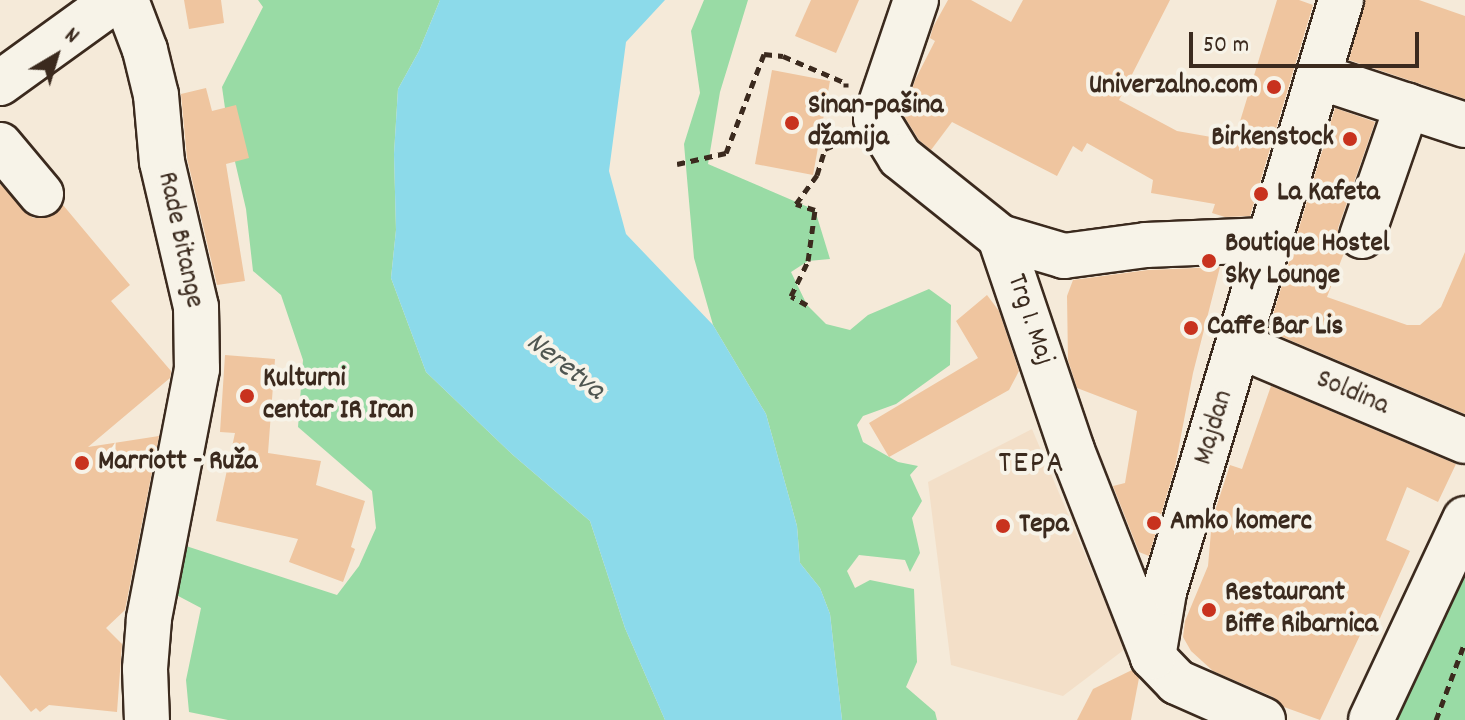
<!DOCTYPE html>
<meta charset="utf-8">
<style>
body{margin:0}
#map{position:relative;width:1465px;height:720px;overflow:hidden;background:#f5ead9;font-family:Dekko,sans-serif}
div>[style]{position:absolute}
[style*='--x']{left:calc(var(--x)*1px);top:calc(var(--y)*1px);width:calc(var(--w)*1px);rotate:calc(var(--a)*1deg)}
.built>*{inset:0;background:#f3dfc8}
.green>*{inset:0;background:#99dba5}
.water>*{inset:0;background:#8cdaea}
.building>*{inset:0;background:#efc59f}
.path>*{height:5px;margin-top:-2.5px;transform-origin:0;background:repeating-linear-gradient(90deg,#3b2a1e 0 8px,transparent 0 14px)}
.roads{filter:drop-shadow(2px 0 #3b2a1e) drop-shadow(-2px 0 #3b2a1e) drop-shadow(0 2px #3b2a1e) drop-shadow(0 -2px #3b2a1e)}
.minor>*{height:44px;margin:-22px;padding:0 22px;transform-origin:22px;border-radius:22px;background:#f7f3e8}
.dots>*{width:22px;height:22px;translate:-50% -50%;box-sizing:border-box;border:4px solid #f7f3e8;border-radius:50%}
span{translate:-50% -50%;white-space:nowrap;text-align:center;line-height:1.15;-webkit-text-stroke:8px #f7f3e8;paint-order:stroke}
.poi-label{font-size:28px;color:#3b2a1e;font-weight:700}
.right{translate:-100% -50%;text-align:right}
.left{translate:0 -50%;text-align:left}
.street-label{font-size:28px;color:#3b2a1e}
.water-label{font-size:30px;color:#4f5651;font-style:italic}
.quarter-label{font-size:32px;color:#3b2a1e;letter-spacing:2px}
.north{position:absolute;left:16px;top:16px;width:80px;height:80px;-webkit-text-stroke:6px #f7f3e8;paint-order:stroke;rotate:38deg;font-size:22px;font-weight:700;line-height:32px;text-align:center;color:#3b2a1e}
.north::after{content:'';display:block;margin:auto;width:28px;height:36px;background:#3b2a1e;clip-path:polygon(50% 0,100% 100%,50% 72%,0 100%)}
.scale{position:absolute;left:1189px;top:32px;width:230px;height:36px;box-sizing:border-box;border:4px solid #3b2a1e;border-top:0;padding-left:10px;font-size:24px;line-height:28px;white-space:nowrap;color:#3b2a1e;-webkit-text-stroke:6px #f7f3e8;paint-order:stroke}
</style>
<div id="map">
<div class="built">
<i style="clip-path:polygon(1032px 429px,1125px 649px,1063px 696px,951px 665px,928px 482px)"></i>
</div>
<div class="green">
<i style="clip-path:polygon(258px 0,440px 0,419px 51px,398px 89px,394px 154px,396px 230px,391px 278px,426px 372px,513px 455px,590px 521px,625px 628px,665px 720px,228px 720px,189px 712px,186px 680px,201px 608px,165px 589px,186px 546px,337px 595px,359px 566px,376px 528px,372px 491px,298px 427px,303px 360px,281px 295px,253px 271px,246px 209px,229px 136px,222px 87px,263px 7px)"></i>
<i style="clip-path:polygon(704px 0,748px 0,720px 92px,708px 164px,815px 210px,830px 259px,808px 261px,791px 272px,807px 305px,826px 324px,850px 330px,868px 315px,929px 289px,951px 305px,950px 365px,896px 404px,863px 416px,857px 425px,863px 442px,898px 462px,918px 466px,910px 475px,922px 501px,912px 518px,920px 553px,910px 572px,905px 560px,859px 555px,847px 571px,855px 588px,870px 580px,914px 589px,917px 662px,906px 687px,935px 712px,937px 720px,842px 720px,830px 614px,820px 588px,800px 563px,797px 526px,766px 414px,713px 325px,694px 258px,684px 144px,700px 93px,691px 31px)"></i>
<i style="clip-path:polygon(1465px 562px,1465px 720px,1392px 720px)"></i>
</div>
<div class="water">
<i style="clip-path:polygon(440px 0,665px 0,626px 42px,609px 171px,626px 234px,713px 325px,766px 414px,797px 526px,800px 563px,820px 588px,830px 614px,842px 720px,665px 720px,625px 628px,590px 521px,513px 455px,426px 372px,391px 278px,396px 230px,394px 154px,398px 89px,419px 51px)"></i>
</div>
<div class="building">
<i style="clip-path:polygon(184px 0,221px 0,224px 23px,189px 29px)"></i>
<i style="clip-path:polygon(811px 0,859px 0,836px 53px,795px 36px)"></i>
<i style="clip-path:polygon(948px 0,971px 0,1011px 22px,1023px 0,1170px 0,1119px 100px,1177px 131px,1234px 141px,1277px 0,1299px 0,1313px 5px,1250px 216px,1225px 217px,1212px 213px,1215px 204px,1151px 193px,1153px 180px,1087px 143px,1082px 152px,1073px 146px,1057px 176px,952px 122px,931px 150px,919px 140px,904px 116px,915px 80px,935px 41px,930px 38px,933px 27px)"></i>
<i style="clip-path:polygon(1365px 0,1419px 0,1465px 16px,1465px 99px,1349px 60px)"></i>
<i style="clip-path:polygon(772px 70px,830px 81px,813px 175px,755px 164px)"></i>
<i style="clip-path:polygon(206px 88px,212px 111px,236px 105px,249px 158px,226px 164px,245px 281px,217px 285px,187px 158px,181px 94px)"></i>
<i style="clip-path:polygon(1335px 108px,1375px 122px,1338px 228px,1338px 241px,1344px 253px,1327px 297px,1407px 325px,1420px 325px,1441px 307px,1465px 252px,1465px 414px,1268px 331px,1295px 242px,1303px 240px,1296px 238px)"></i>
<i style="clip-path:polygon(0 184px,33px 218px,46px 218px,63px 205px,130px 285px,111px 301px,171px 371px,170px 378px,88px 447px,159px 436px,125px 610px,106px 628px,122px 644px,117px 712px,49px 705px,40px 712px,36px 708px,31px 712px,0 675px)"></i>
<i style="clip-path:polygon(1220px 267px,1193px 373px,1175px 467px,1149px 556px,1139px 552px,1113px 486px,1125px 483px,1137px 411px,1077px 388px,1068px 360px,1067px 296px,1073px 280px,1148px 270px)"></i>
<i style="clip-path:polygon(987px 295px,999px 311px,1019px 371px,1009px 390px,889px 457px,869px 423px,978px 358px,956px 321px)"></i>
<i style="clip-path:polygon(225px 355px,275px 359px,268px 453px,321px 461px,316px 485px,365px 501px,351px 547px,355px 549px,343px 582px,289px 562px,298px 539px,216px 521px,235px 433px,220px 432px)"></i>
<i style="clip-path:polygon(1271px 386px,1456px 464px,1438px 502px,1407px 487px,1386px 540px,1410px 551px,1372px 636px,1362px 631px,1320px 720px,1284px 707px,1273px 697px,1213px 671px,1191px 651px,1183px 637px,1185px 621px,1208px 566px,1212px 520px,1230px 465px,1242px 469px)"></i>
<i style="clip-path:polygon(1132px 670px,1139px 678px,1131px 720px,1077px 720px,1093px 689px)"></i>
</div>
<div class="path">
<i style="--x:677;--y:164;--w:50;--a:-12.7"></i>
<i style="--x:726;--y:153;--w:106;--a:-69"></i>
<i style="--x:764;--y:54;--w:19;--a:6"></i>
<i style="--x:783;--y:56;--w:69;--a:23.2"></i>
<i style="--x:846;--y:83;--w:4;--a:90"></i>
<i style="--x:807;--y:305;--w:18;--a:-151"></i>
<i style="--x:791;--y:296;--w:39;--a:-64"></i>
<i style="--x:808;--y:261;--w:51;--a:-82.2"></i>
<i style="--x:815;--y:210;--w:20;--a:-162"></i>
<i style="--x:796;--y:204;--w:36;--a:-54"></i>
<i style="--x:817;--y:175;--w:27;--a:-73"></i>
<i style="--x:825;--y:149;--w:23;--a:-23"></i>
<i style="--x:1436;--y:720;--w:83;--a:-69.6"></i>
</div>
<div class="roads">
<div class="minor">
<i style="--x:126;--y:0;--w:53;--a:69.2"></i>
<i style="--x:145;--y:50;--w:46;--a:76.3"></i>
<i style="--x:156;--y:95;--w:67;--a:84.9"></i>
<i style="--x:162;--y:162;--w:149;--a:76.8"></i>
<i style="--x:196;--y:307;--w:62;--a:89.1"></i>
<i style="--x:197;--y:369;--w:255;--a:100.9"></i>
<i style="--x:149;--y:619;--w:50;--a:94.6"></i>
<i style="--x:145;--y:669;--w:51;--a:87.8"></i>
<i style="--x:916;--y:0;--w:125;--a:108.7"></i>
<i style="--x:876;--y:118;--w:46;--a:58.4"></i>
<i style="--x:900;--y:157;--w:128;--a:38.7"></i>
<i style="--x:1320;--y:77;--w:153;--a:18.3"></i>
<i style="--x:0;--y:83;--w:142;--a:-35.8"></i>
<i style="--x:0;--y:145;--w:64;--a:50.1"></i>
<i style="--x:1362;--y:236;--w:138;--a:-70.9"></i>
<i style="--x:1240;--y:346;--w:244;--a:22.9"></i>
<i style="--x:1153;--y:657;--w:66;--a:-80.4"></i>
<i style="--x:1164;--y:592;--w:618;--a:-73.35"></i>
<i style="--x:1263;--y:720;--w:94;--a:-156.2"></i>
<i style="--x:1177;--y:682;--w:35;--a:-134"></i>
<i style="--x:1153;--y:657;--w:222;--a:-111.4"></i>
<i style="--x:1072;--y:450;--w:225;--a:-108.7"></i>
<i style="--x:1000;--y:237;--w:67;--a:16.5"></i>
<i style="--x:1064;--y:256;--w:83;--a:-7.6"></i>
<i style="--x:1146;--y:245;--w:121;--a:-2.4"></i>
<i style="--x:1371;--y:720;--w:222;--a:-64.9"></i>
</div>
</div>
<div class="dots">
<i style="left:1274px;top:87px;background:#c8321e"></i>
<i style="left:792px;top:123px;background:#c8321e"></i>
<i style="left:1350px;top:139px;background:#c8321e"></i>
<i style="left:1261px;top:194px;background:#c8321e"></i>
<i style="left:1209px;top:261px;background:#c8321e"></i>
<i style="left:1191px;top:328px;background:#c8321e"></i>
<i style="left:247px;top:396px;background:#c8321e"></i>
<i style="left:82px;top:463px;background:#c8321e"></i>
<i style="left:1154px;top:523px;background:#c8321e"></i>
<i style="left:1003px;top:526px;background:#c8321e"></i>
<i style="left:1209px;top:610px;background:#c8321e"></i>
</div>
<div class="poi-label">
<span class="right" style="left:1258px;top:87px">Univerzalno.com</span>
<span class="left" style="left:808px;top:123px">Sinan-pašina<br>džamija</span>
<span class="right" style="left:1334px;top:139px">Birkenstock</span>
<span class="left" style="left:1277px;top:194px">La Kafeta</span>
<span class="left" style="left:1225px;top:261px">Boutique Hostel<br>Sky Lounge</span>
<span class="left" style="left:1207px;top:328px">Caffe Bar Lis</span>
<span class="left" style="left:263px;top:396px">Kulturni<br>centar IR Iran</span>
<span class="left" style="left:98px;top:463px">Marriott - Ruža</span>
<span class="left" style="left:1170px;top:523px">Amko komerc</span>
<span class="left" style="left:1019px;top:526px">Tepa</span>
<span class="left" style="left:1225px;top:610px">Restaurant<br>Biffe Ribarnica</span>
</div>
<div class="street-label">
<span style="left:179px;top:240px;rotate:78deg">Rade Bitange</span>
<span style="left:1029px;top:320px;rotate:71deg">Trg 1. Maj</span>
<span style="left:1352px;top:394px;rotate:23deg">Soldina</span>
<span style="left:1215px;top:428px;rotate:-73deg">Majdan</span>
</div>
<div class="water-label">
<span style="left:564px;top:368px;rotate:38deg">Neretva</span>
</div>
<div class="quarter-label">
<span style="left:1032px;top:465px">TEPA</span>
</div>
<div class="north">N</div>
<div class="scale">50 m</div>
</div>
